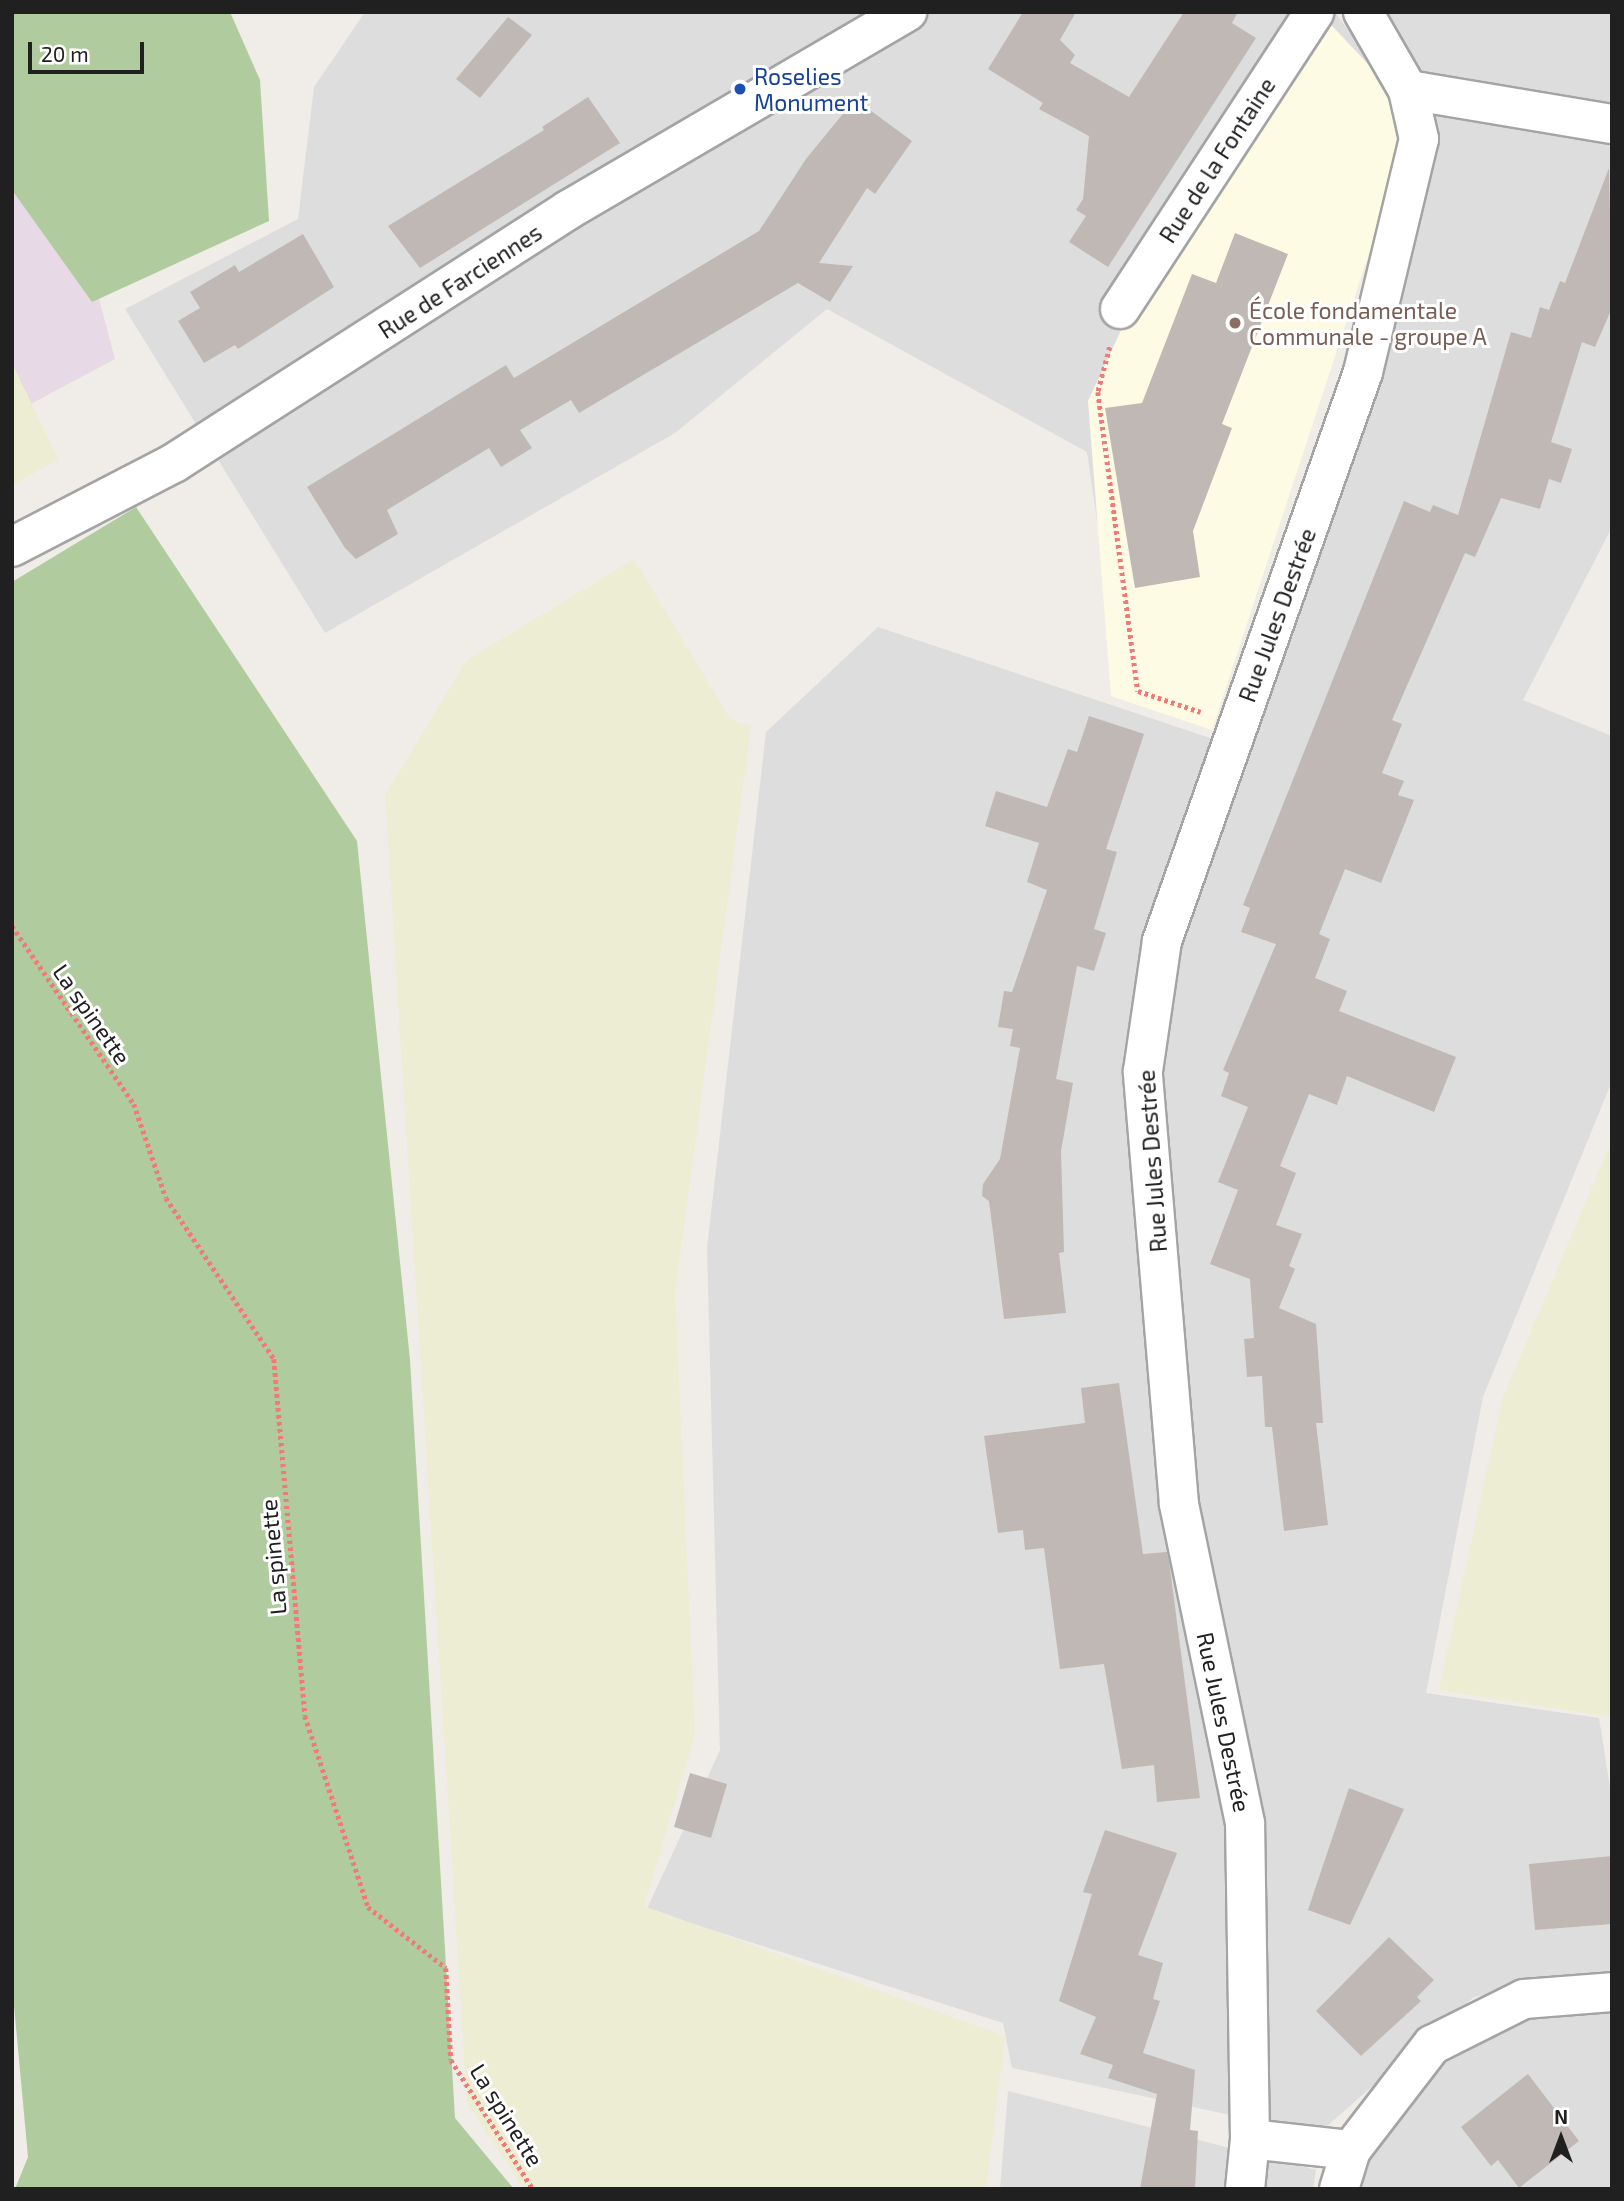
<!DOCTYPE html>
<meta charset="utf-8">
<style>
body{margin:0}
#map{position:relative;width:1624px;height:2201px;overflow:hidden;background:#f0ece7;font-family:"Exo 2",sans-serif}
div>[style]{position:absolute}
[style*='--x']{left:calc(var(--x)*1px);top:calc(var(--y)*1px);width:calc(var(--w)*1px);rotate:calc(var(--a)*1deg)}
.residential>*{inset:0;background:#dedddd}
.industrial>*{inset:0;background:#e8d9e7}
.education>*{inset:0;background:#fdfbe3}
.farmland>*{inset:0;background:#ededd4}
.forest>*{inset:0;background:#b0cc9e}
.building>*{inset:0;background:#c0b8b4}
.path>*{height:4.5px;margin-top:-2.25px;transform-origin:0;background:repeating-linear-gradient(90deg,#f17977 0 3.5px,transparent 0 7px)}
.roads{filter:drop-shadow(2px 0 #a4a4a4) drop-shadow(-2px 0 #a4a4a4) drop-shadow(0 2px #a4a4a4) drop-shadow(0 -2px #a4a4a4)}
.minor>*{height:38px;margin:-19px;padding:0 19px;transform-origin:19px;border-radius:19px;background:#fff}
.dots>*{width:19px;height:19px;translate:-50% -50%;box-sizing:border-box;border:4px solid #fff;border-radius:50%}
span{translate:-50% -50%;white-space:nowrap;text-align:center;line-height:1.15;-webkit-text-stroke:6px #fff;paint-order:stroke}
.transit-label{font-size:23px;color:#164399}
.left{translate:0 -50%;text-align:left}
.street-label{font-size:23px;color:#202020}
.education-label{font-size:23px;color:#785e54}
.frame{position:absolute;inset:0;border:14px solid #202020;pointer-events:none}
.north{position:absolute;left:1526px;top:2103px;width:70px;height:70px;-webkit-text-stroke:5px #fff;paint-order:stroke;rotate:0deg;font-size:19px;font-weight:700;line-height:28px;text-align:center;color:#202020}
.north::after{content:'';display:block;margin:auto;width:24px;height:32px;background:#202020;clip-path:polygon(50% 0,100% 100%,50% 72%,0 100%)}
.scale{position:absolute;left:28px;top:42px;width:116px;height:32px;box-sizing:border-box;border:4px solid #202020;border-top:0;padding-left:9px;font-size:21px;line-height:24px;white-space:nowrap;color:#202020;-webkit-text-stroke:5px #fff;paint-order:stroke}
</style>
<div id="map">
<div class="residential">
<i style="clip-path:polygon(365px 12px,1335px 12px,1381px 77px,1115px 642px,1087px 452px,827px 309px,675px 433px,325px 633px,125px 309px,298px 219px,314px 87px)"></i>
<i style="clip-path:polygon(1374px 12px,1612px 12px,1612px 527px,1523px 700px,1612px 736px,1612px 1081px,1483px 1397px,1426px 1693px,1599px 1718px,1612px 1800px,1612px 1970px,1474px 1997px,1318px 2134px,1012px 2068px,1003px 2023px,647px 1909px,720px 1750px,707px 1248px,766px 732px,878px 627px,1234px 746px,1434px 152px)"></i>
<i style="clip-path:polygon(1612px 2003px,1612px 2189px,1346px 2189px,1387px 2105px,1494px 2015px)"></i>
<i style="clip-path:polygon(1008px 2091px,1316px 2170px,1313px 2189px,1000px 2189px)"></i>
</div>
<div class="industrial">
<i style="clip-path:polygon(12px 12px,23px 12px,115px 359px,12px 414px)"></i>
</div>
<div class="education">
<i style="clip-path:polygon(1319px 12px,1386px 83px,1400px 159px,1212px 730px,1111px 696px,1088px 401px,1161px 245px)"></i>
</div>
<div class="farmland">
<i style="clip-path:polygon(12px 363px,58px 459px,12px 486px)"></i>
<i style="clip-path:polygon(634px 559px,730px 719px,751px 726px,675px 1293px,695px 1734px,644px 1906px,1005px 2036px,986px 2189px,524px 2189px,467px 2104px,385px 795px,467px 660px)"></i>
<i style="clip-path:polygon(1612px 1140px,1612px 1717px,1439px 1690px,1503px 1397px)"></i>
</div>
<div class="forest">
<i style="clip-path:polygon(12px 12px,230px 12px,260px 80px,269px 221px,92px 302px,12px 190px)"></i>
<i style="clip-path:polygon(136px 507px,357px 841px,410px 1360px,455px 2118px,514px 2189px,15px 2189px,28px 2157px,12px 1984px,12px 582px)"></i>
</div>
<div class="building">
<i style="clip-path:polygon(1023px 12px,1076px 12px,1060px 40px,1075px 55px,1070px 63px,1129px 97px,1184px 12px,1238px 12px,1232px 23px,1256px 38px,1108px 267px,1069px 242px,1086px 216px,1076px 210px,1083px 199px,1089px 136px,1039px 109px,1043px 103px,988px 69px)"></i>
<i style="clip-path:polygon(508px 17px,532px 35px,480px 98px,456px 79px)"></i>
<i style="clip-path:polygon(588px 97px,620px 143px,420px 268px,388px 226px,544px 130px,542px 127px)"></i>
<i style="clip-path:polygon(855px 99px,912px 141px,875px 194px,867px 188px,819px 263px,853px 266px,830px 302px,798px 283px,579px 413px,571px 400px,520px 430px,532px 448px,501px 467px,489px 448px,387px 510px,398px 534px,356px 559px,345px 548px,307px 487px,506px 365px,514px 378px,759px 231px,806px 159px)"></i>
<i style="clip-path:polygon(1609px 168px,1612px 308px,1595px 347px,1582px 342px,1551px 442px,1572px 449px,1561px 483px,1549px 479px,1540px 509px,1501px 498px,1475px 557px,1465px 553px,1392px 720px,1402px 724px,1382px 773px,1404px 781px,1398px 795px,1414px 800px,1381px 883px,1345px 869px,1319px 934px,1330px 939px,1315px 978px,1347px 991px,1339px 1011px,1456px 1057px,1434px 1112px,1347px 1076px,1337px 1105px,1309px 1094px,1280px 1166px,1296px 1173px,1276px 1225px,1302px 1234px,1289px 1266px,1295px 1269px,1279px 1308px,1316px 1324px,1323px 1423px,1316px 1423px,1328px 1525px,1284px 1531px,1272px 1427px,1265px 1427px,1262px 1376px,1247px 1377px,1244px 1339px,1254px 1338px,1250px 1279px,1210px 1264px,1238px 1190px,1218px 1182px,1248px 1107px,1221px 1096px,1229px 1073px,1223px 1070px,1276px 944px,1241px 932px,1250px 908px,1243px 905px,1404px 501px,1430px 512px,1433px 505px,1458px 515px,1511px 332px,1531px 338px,1540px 307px,1549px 310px,1560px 281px,1565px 283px)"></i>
<i style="clip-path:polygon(1235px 233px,1288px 254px,1222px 424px,1232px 428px,1193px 531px,1200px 577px,1135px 588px,1105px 408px,1142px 403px,1192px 274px,1216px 283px)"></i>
<i style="clip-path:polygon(303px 234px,334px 287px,238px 349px,235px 345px,204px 363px,178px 321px,200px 308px,190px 292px,235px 265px,239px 272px)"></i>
<i style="clip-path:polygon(1089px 716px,1144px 734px,1106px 849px,1117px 852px,1094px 929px,1106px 933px,1094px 971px,1077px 966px,1056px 1079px,1073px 1083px,1061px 1151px,1064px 1252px,1059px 1253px,1066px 1313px,1004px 1319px,989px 1201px,982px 1196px,983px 1184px,1000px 1159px,1020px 1048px,1010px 1046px,1013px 1029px,998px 1027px,1004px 991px,1012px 992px,1047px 890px,1027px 882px,1039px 843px,985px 826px,996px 791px,1047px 807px,1068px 749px,1077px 752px)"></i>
<i style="clip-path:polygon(1119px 1383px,1143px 1554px,1167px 1552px,1169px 1561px,1200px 1798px,1157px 1802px,1154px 1765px,1122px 1769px,1104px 1664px,1060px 1669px,1044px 1548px,1025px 1550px,1023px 1530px,998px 1533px,984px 1436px,1085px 1423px,1081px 1388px)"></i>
<i style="clip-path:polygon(690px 1773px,727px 1784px,711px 1838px,674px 1827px)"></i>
<i style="clip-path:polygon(1349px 1788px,1404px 1809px,1350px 1925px,1308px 1910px)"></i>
<i style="clip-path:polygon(1105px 1830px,1177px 1853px,1138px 1955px,1163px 1963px,1153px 1999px,1160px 2001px,1143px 2053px,1195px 2070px,1190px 2130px,1198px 2131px,1195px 2189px,1140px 2189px,1157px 2094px,1108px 2078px,1113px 2065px,1080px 2054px,1096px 2017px,1059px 2001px,1092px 1894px,1083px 1892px)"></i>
<i style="clip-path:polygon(1612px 1856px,1612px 1924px,1535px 1930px,1529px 1864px)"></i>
<i style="clip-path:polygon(1389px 1937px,1434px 1980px,1417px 1997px,1421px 2001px,1361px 2056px,1316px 2011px)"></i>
<i style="clip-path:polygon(1528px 2074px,1579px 2141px,1519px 2188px,1498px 2160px,1491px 2166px,1461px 2127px)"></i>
</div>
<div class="path">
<i style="--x:1110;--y:347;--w:47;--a:104.9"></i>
<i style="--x:1098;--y:392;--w:302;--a:82.4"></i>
<i style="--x:1138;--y:691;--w:66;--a:18.4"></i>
<i style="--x:12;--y:926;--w:216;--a:55.6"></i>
<i style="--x:134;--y:1104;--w:99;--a:71.2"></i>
<i style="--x:166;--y:1198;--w:194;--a:56.1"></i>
<i style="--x:274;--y:1359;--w:358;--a:85"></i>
<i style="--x:305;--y:1716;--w:201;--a:71.7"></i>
<i style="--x:368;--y:1907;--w:99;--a:38"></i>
<i style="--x:446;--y:1968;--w:92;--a:86.9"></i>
<i style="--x:451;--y:2060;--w:153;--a:57.6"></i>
</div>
<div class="roads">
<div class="minor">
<i style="--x:1408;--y:90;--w:207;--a:9.5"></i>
<i style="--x:1120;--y:309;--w:355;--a:-56.8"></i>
<i style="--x:12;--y:547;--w:182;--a:-27.4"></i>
<i style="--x:174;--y:463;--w:468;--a:-32.7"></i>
<i style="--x:568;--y:210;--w:393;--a:-30.3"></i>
<i style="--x:1250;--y:2139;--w:102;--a:6.2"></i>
<i style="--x:1245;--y:2189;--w:50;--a:-84.3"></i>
<i style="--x:1250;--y:2139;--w:316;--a:-90.9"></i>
<i style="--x:1245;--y:1823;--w:326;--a:-101.7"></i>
<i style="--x:1179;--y:1504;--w:434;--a:-94.8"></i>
<i style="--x:1143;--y:1071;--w:131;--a:-81.7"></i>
<i style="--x:1162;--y:941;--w:603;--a:-70.54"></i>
<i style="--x:1363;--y:372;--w:240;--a:-76.5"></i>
<i style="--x:1419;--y:139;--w:50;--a:-102.7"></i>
<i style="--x:1408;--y:90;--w:90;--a:-120"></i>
<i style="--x:1339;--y:2189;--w:41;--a:-72.9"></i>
<i style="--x:1351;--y:2150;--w:133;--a:-52.4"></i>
<i style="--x:1432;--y:2045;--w:103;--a:-26.6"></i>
<i style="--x:1524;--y:1999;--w:88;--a:-4.5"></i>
</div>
</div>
<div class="dots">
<i style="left:740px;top:89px;background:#1a4fb4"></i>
<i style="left:1235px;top:323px;background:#8d6e63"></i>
</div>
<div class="transit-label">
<span class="left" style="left:754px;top:89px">Roselies<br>Monument</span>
</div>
<div class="street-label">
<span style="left:1217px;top:160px;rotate:-57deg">Rue de la Fontaine</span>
<span style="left:460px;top:281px;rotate:-33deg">Rue de Farciennes</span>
<span style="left:1277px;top:615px;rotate:-70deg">Rue Jules Destrée</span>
<span style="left:92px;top:1014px;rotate:55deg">La spinette</span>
<span style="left:1152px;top:1161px;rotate:-94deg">Rue Jules Destrée</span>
<span style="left:273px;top:1557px;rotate:-95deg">La spinette</span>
<span style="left:1224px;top:1722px;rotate:78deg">Rue Jules Destrée</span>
<span style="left:507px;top:2115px;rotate:58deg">La spinette</span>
</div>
<div class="education-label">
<span class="left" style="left:1249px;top:323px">École fondamentale<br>Communale - groupe A</span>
</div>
<div class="frame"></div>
<div class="north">N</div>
<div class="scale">20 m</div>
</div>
